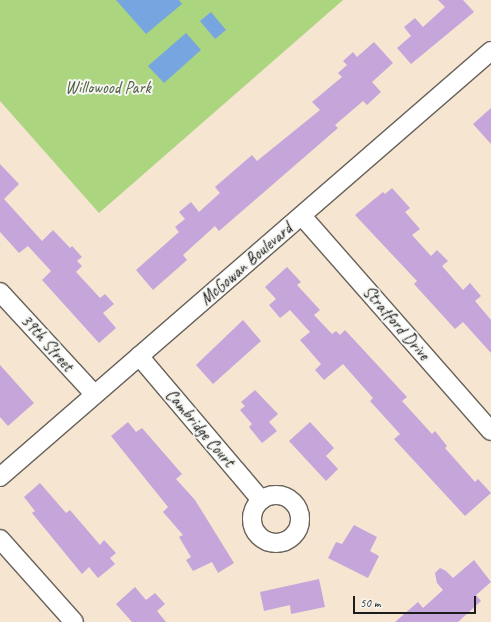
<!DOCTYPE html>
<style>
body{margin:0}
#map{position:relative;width:491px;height:622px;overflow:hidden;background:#f5e5d1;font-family:Caveat,sans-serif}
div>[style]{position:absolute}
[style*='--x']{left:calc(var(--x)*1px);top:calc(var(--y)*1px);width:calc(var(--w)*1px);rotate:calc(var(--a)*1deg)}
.green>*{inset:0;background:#acd580}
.water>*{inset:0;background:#77a5e0}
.building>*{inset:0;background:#c6a5db}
.roads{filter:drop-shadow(1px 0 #68625b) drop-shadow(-1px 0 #68625b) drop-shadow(0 1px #68625b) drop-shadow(0 -1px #68625b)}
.minor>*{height:18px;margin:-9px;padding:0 9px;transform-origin:9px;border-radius:9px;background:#fff}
.minor>.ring{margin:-9px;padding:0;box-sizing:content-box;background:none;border:18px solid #fff;border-radius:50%}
span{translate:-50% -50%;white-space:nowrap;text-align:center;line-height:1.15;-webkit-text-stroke:4px #f6f6f2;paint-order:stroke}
.park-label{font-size:17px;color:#4e5d3f}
.street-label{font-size:17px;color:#1c1c1c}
.scale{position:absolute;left:353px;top:596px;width:123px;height:18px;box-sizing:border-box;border:2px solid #1c1c1c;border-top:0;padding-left:5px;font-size:12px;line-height:14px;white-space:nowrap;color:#1c1c1c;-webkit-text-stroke:3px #f6f6f2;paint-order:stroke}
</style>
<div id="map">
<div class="green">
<i style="clip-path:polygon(0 0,343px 0,99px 213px,0 101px)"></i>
</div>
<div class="water">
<i style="clip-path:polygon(116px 0,179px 0,182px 4px,146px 34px)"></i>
<i style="clip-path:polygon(211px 12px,226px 30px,215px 39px,200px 21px)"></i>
<i style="clip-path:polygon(186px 33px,201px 50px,164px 83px,148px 66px)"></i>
</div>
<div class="building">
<i style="clip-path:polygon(438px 0,463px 0,474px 12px,411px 64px,397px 48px,411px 36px,404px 27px,415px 18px,423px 27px,445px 7px)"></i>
<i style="clip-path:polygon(374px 42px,393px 63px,372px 82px,381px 92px,367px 105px,363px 101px,335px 125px,338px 128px,219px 231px,215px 226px,183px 255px,187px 260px,153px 290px,136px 270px,179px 232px,175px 227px,185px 219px,179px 212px,191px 202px,199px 212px,220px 193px,215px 187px,252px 155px,257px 161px,320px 110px,312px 102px,342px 77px,338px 73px,347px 65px,343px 61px,353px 52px,357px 57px)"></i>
<i style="clip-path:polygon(491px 108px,491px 144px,473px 124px)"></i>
<i style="clip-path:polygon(0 164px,19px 184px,4px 199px,42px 241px,53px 230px,70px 248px,72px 246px,82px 257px,77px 261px,82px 266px,76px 272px,100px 298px,105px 294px,114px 304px,103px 313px,116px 328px,99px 343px,42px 280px,51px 271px,28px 246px,19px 253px,0 232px)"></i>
<i style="clip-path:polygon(392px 188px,410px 208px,405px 212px,420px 229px,412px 235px,431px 256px,437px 250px,448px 261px,442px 266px,463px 290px,470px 283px,481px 296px,475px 301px,491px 320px,491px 353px,463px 322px,455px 329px,414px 284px,417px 281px,355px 215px,383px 192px,385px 194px)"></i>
<i style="clip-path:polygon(287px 267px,301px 282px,297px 285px,320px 310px,314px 315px,332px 334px,336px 331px,340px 335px,345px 330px,407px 397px,402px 401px,432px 434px,435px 431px,447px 446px,445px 448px,475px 482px,478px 479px,491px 493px,465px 516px,394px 439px,400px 434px,370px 401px,373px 398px,343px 364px,324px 380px,315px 370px,321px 364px,300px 340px,310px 332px,290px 310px,280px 318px,269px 305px,276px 299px,265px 287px)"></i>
<i style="clip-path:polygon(243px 320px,261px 341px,213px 384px,196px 365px)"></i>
<i style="clip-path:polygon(0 365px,34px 403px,8px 426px,0 417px)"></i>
<i style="clip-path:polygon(255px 390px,278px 414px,269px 422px,277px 431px,262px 443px,249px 427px,252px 424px,240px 410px,245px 406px,241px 402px)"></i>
<i style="clip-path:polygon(128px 422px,136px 432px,142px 428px,182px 474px,176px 479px,195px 500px,234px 563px,218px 573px,212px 562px,193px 571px,186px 560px,191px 557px,179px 537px,183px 535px,163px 512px,168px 507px,111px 436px)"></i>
<i style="clip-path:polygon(310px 422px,334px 448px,326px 456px,338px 469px,326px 481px,289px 441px)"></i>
<i style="clip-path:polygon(40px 483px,66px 513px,70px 510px,100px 545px,104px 540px,116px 553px,110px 558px,115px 564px,98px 578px,89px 567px,82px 574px,32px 513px,35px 511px,24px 497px)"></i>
<i style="clip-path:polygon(354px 525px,377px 537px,370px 551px,379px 556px,368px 578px,328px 558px,336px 542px,342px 544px)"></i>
<i style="clip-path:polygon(474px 560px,491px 582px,476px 595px,481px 601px,458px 622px,395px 622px,418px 602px,423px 608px,443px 590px,437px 583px,435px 573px,440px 568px,446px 571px,453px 578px)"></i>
<i style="clip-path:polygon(319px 579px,325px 607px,291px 614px,290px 605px,264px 611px,260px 592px)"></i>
<i style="clip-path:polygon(135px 587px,146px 600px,155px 593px,165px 604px,157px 611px,166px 622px,132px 622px,116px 604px)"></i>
</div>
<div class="roads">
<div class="minor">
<i style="--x:302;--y:216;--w:286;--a:48.7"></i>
<i style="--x:0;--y:292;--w:139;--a:47.3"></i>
<i style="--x:139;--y:356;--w:189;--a:49.7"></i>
<i style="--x:0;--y:477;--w:650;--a:-40.95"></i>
<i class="ring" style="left:252px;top:495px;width:30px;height:30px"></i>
<i style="--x:0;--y:539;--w:111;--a:48.3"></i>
</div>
</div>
<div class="park-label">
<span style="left:108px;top:88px">Willowood Park</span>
</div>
<div class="street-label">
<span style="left:246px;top:264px;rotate:-41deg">McGowan Boulevard</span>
<span style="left:396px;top:323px;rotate:49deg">Stratford Drive</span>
<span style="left:47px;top:343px;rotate:48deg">39th Street</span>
<span style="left:200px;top:428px;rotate:50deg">Cambridge Court</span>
</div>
<div class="scale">50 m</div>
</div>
